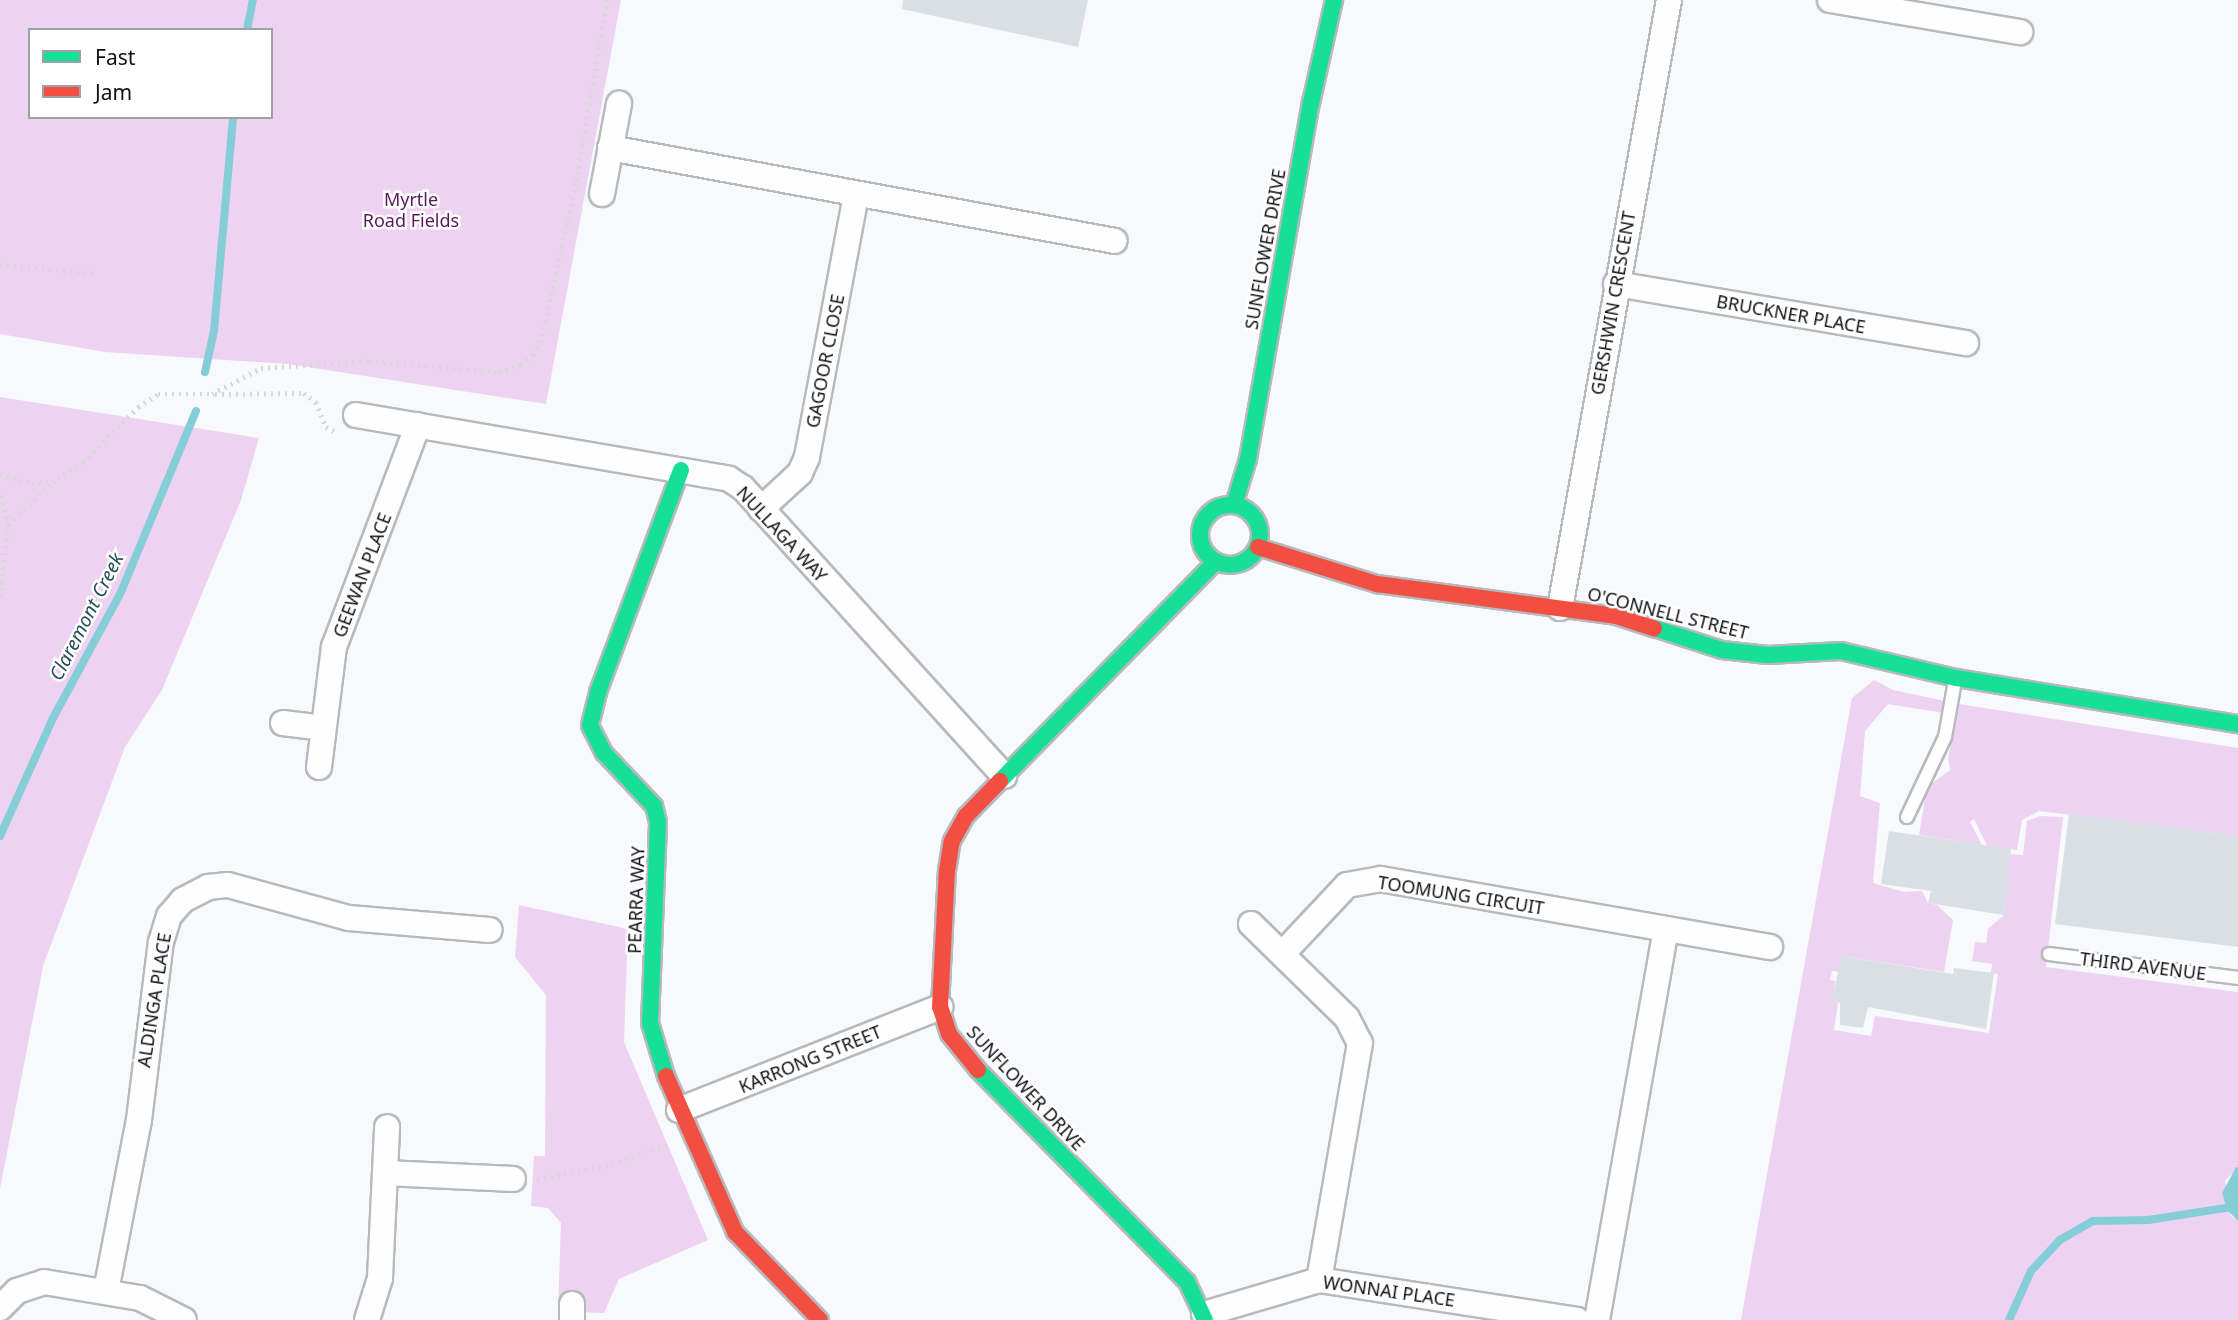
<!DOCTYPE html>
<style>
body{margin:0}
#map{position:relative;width:2238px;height:1320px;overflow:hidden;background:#f7f9fc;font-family:"Noto Sans",sans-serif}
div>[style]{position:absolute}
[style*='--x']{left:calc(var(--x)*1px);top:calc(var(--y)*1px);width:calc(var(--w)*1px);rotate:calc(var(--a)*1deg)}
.green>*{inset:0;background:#eed2f2}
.water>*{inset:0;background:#86ced7}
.stream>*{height:8px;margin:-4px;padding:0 4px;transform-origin:4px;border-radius:4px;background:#86ced7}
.building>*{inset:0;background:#d9e0e5}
.path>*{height:4.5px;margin-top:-2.25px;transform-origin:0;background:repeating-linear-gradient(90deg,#d8d8d9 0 2px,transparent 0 7px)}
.roads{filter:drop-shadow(2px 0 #b7b9bc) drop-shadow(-2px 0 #b7b9bc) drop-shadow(0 2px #b7b9bc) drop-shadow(0 -2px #b7b9bc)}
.lane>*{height:12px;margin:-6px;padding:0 6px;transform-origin:6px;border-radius:6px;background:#fefeff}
.street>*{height:24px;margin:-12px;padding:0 12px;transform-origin:12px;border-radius:12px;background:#fefeff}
.fast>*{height:16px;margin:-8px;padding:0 8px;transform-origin:8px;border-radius:8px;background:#16e098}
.fast>.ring{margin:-8px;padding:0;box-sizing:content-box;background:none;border:16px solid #16e098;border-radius:50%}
.jam>*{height:16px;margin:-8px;padding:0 8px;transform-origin:8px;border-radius:8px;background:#f24e42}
span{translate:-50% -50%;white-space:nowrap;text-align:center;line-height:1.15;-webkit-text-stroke:5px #fff;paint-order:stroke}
.park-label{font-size:18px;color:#591a5d}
.street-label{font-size:18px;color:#0f1115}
.water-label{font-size:19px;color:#224f54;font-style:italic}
.legend{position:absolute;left:28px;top:28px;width:245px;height:91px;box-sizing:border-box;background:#fff;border:2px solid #9fa0a1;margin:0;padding:9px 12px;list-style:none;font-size:21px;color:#0f1115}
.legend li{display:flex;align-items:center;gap:14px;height:35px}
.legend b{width:35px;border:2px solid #9fa0a1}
</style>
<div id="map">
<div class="green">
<i style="clip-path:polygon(evenodd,0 0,621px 0,546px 404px,288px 364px,105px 352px,0 334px,0 0,30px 30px,271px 30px,271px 117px,30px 117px,30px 30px)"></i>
<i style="clip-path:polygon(0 397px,259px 438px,241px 500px,162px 690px,125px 747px,43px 966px,0 1189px)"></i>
<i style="clip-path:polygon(1874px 680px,1893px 690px,1945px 701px,1944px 713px,1888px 704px,1865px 731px,1860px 796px,1880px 803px,1873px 883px,1904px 892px,1922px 891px,1928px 903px,1937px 905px,1953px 920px,1944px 972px,1841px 956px,1839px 972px,1832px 971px,1830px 980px,1835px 981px,1833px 1001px,1838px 1003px,1834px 1030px,1871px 1036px,1875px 1016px,1989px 1033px,1998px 974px,1991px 973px,1992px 964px,1972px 961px,1975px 942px,1986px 943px,1988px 929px,2004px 915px,2010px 854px,2023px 855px,2027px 821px,2040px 816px,2063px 817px,2046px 967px,2238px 992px,2238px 1167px,2225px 1181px,2230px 1215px,2238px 1221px,2238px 1320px,1741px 1320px,1852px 698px)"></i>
<i style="clip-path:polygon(1959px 704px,2238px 748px,2238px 836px,2039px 811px,2022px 820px,2017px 850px,1987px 846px,1974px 819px,1970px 822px,1982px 845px,1919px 835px,1927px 787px,1950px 770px,1948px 758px)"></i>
<i style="clip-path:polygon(519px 905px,628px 929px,624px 1042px,708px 1240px,619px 1279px,604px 1313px,558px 1311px,561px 1223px,548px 1208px,531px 1206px,534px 1156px,545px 1156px,546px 995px,515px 957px)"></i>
</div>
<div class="water">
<i style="clip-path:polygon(2236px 1167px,2238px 1167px,2238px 1221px,2227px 1210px,2222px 1193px)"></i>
</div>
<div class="stream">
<i style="--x:247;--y:30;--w:31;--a:-79"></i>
<i style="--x:205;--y:372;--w:42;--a:-77.6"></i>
<i style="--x:214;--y:331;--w:215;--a:-84.9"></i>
<i style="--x:0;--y:836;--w:129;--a:-65.8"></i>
<i style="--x:53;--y:718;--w:143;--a:-61.6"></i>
<i style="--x:121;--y:592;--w:196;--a:-67.5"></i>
<i style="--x:2009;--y:1320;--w:54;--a:-65.8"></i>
<i style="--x:2031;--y:1271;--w:42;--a:-46.9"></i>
<i style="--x:2060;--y:1240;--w:38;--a:-30"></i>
<i style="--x:2093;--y:1221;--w:55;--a:-1"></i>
<i style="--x:2148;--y:1220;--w:91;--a:-8.8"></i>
</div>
<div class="building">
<i style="clip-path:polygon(903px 0,1088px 0,1078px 47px,902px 9px)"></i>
<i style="clip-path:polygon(2069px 814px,2238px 836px,2238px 947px,2055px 924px)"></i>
<i style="clip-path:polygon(1889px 831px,2011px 849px,2004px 915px,1928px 903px,1931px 891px,1881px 884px)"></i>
<i style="clip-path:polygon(1841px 956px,1953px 974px,1954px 968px,1994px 973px,1986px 1029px,1868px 1007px,1863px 1028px,1840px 1025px,1840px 1003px,1832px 1001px)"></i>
</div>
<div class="path">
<i style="--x:0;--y:265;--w:95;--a:4.8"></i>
<i style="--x:215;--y:394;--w:89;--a:-0.6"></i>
<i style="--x:304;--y:393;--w:15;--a:37"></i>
<i style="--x:316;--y:402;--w:27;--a:68"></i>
<i style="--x:326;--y:427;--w:14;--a:25"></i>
<i style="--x:0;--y:474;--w:33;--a:16"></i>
<i style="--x:32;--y:483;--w:20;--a:-3"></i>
<i style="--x:0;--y:489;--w:37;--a:76"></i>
<i style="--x:9;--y:525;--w:74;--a:97"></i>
<i style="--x:9;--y:525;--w:61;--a:-45"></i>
<i style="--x:52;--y:482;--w:37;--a:-33"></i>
<i style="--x:83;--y:462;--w:78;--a:-45"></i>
<i style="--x:138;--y:407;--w:24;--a:-33"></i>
<i style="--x:158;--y:394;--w:54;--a:0"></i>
<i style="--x:212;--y:394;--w:55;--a:-28"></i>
<i style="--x:261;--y:368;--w:108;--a:-3.7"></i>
<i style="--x:369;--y:361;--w:130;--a:4.8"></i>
<i style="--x:499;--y:372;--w:23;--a:-18"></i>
<i style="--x:521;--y:365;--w:16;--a:-40"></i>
<i style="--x:533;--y:355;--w:28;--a:-67"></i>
<i style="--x:544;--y:329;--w:151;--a:-77.8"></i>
<i style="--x:576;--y:181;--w:184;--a:-80.3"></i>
<i style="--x:537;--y:1180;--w:77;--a:-12"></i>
<i style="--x:612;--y:1164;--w:58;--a:-20.3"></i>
</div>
<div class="roads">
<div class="lane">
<i style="--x:1907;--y:817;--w:89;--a:-64.6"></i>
<i style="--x:1945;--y:737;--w:57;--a:-79.9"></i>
<i style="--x:2049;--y:954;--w:191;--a:7.2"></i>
</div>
<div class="street">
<i style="--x:1830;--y:0;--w:193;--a:9.6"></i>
<i style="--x:610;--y:148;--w:513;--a:10.43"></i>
<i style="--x:602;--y:194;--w:92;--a:-79.3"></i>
<i style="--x:1616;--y:284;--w:355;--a:9.6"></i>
<i style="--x:356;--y:415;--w:378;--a:9.7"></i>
<i style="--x:729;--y:479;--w:17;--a:33"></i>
<i style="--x:743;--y:488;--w:389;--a:47.8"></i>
<i style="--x:761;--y:509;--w:53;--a:-42.7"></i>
<i style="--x:800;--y:473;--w:17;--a:-66"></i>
<i style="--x:807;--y:457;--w:267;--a:-79.4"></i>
<i style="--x:1560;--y:608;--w:618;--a:-79.84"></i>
<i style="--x:283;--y:723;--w:39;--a:7"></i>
<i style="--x:319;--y:767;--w:121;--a:-82.9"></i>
<i style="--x:334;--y:647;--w:237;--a:-69.3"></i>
<i style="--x:1251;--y:924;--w:134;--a:44.4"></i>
<i style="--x:1347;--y:1018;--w:28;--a:63"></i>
<i style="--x:1360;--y:1043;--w:241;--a:99.8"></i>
<i style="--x:1284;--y:952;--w:92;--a:-46.8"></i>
<i style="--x:1347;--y:885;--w:34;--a:-10"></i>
<i style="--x:1380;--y:879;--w:396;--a:9.9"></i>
<i style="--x:679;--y:1110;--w:281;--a:-21.5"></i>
<i style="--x:386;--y:1173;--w:127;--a:2.7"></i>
<i style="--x:106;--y:1291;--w:174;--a:-79.1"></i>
<i style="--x:139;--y:1120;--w:179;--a:-83"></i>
<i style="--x:161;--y:942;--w:27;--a:-73"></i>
<i style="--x:169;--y:916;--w:21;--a:-49"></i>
<i style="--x:183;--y:900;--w:28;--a:-27"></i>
<i style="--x:208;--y:887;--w:20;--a:-6"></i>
<i style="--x:228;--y:885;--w:125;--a:15.3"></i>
<i style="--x:349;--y:918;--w:141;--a:4.9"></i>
<i style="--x:0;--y:1308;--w:24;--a:-45"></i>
<i style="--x:17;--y:1291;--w:28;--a:-18"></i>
<i style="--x:44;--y:1282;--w:97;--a:9.5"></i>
<i style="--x:140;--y:1298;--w:49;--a:26.6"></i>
<i style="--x:1204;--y:1314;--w:120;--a:-16.5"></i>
<i style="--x:1319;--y:1280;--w:261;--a:8.8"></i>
<i style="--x:367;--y:1320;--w:44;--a:-72.8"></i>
<i style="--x:380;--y:1278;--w:151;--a:-87.3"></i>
<i style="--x:572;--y:1320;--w:16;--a:-90"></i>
<i style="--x:1597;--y:1320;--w:397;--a:-80"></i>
</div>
<div class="fast">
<i class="ring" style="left:1200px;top:505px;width:44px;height:44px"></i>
<i style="--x:1234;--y:505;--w:48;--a:-73.1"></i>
<i style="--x:1248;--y:459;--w:362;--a:-80"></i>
<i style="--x:1311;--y:103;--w:106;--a:-77.4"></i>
<i style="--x:1654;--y:628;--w:71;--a:17.9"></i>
<i style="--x:1722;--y:650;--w:46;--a:6.2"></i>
<i style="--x:1768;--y:655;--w:73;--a:-3.1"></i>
<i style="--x:1841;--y:651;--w:118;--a:13.2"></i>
<i style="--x:1956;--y:678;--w:286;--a:9.3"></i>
<i style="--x:1000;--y:781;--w:307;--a:-45.5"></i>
<i style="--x:978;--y:1070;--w:298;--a:45.4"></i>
<i style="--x:1187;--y:1282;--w:42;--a:64.7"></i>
<i style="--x:666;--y:1076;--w:55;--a:-106.8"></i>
<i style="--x:650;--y:1023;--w:201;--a:-87.7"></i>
<i style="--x:658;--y:822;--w:16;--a:-104"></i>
<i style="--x:654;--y:806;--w:73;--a:-133.3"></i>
<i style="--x:604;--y:753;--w:31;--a:-117"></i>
<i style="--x:590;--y:725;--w:34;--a:-76"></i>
<i style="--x:598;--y:692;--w:237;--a:-69.5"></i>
</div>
<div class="jam">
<i style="--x:1258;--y:547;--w:125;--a:17.3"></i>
<i style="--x:1377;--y:584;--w:241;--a:7.6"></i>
<i style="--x:1616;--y:616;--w:40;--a:18"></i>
<i style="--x:978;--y:1070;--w:46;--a:-128.9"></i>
<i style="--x:949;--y:1034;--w:28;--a:-108"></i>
<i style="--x:940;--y:1007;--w:136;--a:-87.1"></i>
<i style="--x:947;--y:871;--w:30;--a:-81"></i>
<i style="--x:952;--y:841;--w:29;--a:-61"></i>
<i style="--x:966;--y:816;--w:49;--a:-45.8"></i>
<i style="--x:666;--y:1076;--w:171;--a:66.1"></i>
<i style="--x:735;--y:1232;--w:122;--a:46"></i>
</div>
</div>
<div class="park-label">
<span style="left:411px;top:210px">Myrtle<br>Road Fields</span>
</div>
<div class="street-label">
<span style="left:1265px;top:249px;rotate:-80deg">SUNFLOWER DRIVE</span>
<span style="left:1613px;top:303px;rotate:-80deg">GERSHWIN CRESCENT</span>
<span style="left:1791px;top:314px;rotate:10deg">BRUCKNER PLACE</span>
<span style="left:825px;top:361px;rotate:-79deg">GAGOOR CLOSE</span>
<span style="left:782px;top:534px;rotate:47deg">NULLAGA WAY</span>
<span style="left:362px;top:575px;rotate:-69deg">GEEWAN PLACE</span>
<span style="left:1668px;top:613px;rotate:14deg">O'CONNELL STREET</span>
<span style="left:1461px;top:895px;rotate:9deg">TOOMUNG CIRCUIT</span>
<span style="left:636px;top:900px;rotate:-88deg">PEARRA WAY</span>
<span style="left:2143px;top:966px;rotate:7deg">THIRD AVENUE</span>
<span style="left:154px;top:1000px;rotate:-81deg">ALDINGA PLACE</span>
<span style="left:810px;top:1059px;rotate:-22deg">KARRONG STREET</span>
<span style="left:1026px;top:1088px;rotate:47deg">SUNFLOWER DRIVE</span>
<span style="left:1389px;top:1291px;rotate:8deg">WONNAI PLACE</span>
</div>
<div class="water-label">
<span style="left:87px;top:617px;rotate:-63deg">Claremont Creek</span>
</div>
<ul class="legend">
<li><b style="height:9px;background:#16e098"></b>Fast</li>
<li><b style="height:9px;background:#f24e42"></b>Jam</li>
</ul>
</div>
